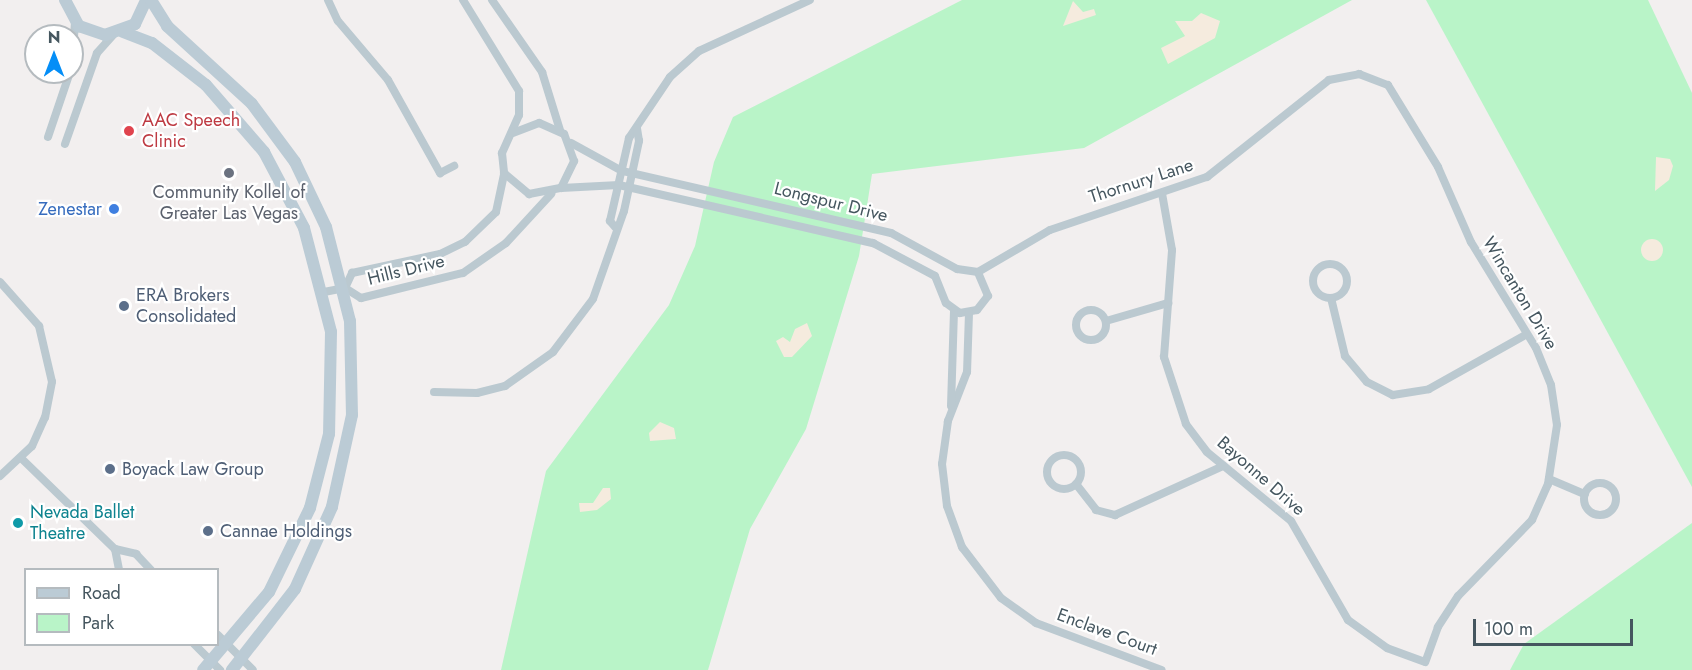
<!DOCTYPE html>
<style>
body{margin:0}
#map{position:relative;width:1692px;height:670px;overflow:hidden;background:#f2efef;font-family:Jost,sans-serif}
div>[style]{position:absolute}
[style*='--x']{left:calc(var(--x)*1px);top:calc(var(--y)*1px);width:calc(var(--w)*1px);rotate:calc(var(--a)*1deg)}
.green>*{inset:0;background:#b9f4c8}
.sand>*{inset:0;background:#f5ebde}
.round{border-radius:50%}
.street>*{height:8px;margin:-4px;padding:0 4px;transform-origin:4px;border-radius:4px;background:#bbc9d0}
.street>.ring{margin:-4px;padding:0;box-sizing:content-box;background:none;border:8px solid #bbc9d0;border-radius:50%}
.secondary>*{height:12px;margin:-6px;padding:0 6px;transform-origin:6px;border-radius:6px;background:#bbcbd5}
.dots>*{width:16px;height:16px;translate:-50% -50%;box-sizing:border-box;border:3px solid #fff;border-radius:50%}
span{translate:-50% -50%;white-space:nowrap;text-align:center;line-height:1.15;-webkit-text-stroke:4.5px #fff;paint-order:stroke}
.health-label{font-size:18px;color:#be3a42}
.left{translate:0 -50%;text-align:left}
.street-label{font-size:18px;color:#45565f}
.worship-label{font-size:18px;color:#5b616d}
.shop-label{font-size:18px;color:#366cbe}
.right{translate:-100% -50%;text-align:right}
.service-label{font-size:18px;color:#4e5e75}
.culture-label{font-size:18px;color:#0d838f}
.legend{position:absolute;left:24px;top:568px;width:195px;height:78px;box-sizing:border-box;background:#fff;border:2px solid #b5bbbf;margin:0;padding:8px 10px;list-style:none;font-size:18px;color:#45565f}
.legend li{display:flex;align-items:center;gap:12px;height:30px}
.legend b{width:30px;border:2px solid #b5bbbf}
.north{position:absolute;left:24px;top:24px;width:60px;height:60px;box-sizing:border-box;background:#fff;border:2px solid #b5bbbf;border-radius:50%;rotate:0deg;font-size:16px;font-weight:700;line-height:24px;text-align:center;color:#45565f}
.north::after{content:'';display:block;margin:auto;width:21px;height:27px;background:#048ef7;clip-path:polygon(50% 0,100% 100%,50% 72%,0 100%)}
.scale{position:absolute;left:1473px;top:619px;width:160px;height:27px;box-sizing:border-box;border:3px solid #45565f;border-top:0;padding-left:8px;font-size:18px;line-height:21px;white-space:nowrap;color:#45565f;-webkit-text-stroke:4px #fff;paint-order:stroke}
</style>
<div id="map">
<div class="green">
<i style="clip-path:polygon(962px 0,1352px 0,1084px 148px,872px 174px,859px 256px,806px 429px,750px 529px,708px 670px,501px 670px,546px 471px,669px 305px,695px 246px,714px 162px,733px 117px)"></i>
<i style="clip-path:polygon(1426px 0,1648px 0,1692px 93px,1692px 487px)"></i>
<i style="clip-path:polygon(1692px 523px,1692px 670px,1510px 670px,1524px 644px)"></i>
</div>
<div class="sand">
<i style="clip-path:polygon(1073px 1px,1083px 12px,1094px 9px,1096px 15px,1063px 26px)"></i>
<i style="clip-path:polygon(1201px 13px,1220px 21px,1215px 38px,1168px 64px,1161px 48px,1185px 36px,1175px 21px,1192px 21px)"></i>
<i style="clip-path:polygon(1656px 157px,1670px 159px,1673px 166px,1669px 180px,1655px 191px)"></i>
<i class="round" style="left:1641px;top:239px;width:22px;height:22px"></i>
<i style="clip-path:polygon(807px 323px,812px 336px,792px 357px,784px 357px,776px 341px,783px 337px,790px 342px,795px 329px)"></i>
<i style="clip-path:polygon(660px 422px,674px 428px,676px 439px,650px 441px,649px 433px)"></i>
<i style="clip-path:polygon(603px 488px,610px 488px,611px 499px,597px 510px,580px 512px,579px 503px,593px 503px)"></i>
</div>
<div class="street">
<i style="--x:328;--y:0;--w:23;--a:65"></i>
<i style="--x:338;--y:21;--w:77;--a:49.7"></i>
<i style="--x:388;--y:80;--w:107;--a:60.8"></i>
<i style="--x:440;--y:173;--w:16;--a:-27"></i>
<i style="--x:463;--y:0;--w:107;--a:58.4"></i>
<i style="--x:519;--y:91;--w:24;--a:90"></i>
<i style="--x:519;--y:115;--w:42;--a:114.1"></i>
<i style="--x:502;--y:153;--w:20;--a:84"></i>
<i style="--x:504;--y:173;--w:33;--a:40"></i>
<i style="--x:529;--y:194;--w:33;--a:-11"></i>
<i style="--x:561;--y:188;--w:30;--a:-64"></i>
<i style="--x:574;--y:161;--w:29;--a:-110"></i>
<i style="--x:564;--y:134;--w:27;--a:-156"></i>
<i style="--x:539;--y:123;--w:28;--a:159"></i>
<i style="--x:492;--y:0;--w:88;--a:55.2"></i>
<i style="--x:542;--y:72;--w:61;--a:72.8"></i>
<i style="--x:72;--y:67;--w:45;--a:-86.2"></i>
<i style="--x:48;--y:137;--w:69;--a:-71.3"></i>
<i style="--x:65;--y:144;--w:96;--a:-70.6"></i>
<i style="--x:97;--y:53;--w:24;--a:-48"></i>
<i style="--x:561;--y:188;--w:58;--a:-3"></i>
<i style="--x:619;--y:185;--w:261;--a:12.9"></i>
<i style="--x:873;--y:243;--w:70;--a:28"></i>
<i style="--x:935;--y:276;--w:29;--a:68"></i>
<i style="--x:946;--y:303;--w:17;--a:36"></i>
<i style="--x:960;--y:313;--w:17;--a:-10"></i>
<i style="--x:977;--y:310;--w:18;--a:-52"></i>
<i style="--x:988;--y:296;--w:26;--a:-113"></i>
<i style="--x:978;--y:272;--w:21;--a:-172"></i>
<i style="--x:957;--y:269;--w:75;--a:-151.4"></i>
<i style="--x:891;--y:233;--w:276;--a:-167"></i>
<i style="--x:622;--y:171;--w:58;--a:-151.2"></i>
<i style="--x:615;--y:227;--w:8;--a:-130"></i>
<i style="--x:610;--y:221;--w:85;--a:-77.1"></i>
<i style="--x:629;--y:138;--w:73;--a:-56.1"></i>
<i style="--x:670;--y:77;--w:39;--a:-42"></i>
<i style="--x:699;--y:51;--w:122;--a:-24.7"></i>
<i class="ring" style="left:1313px;top:264px;width:26px;height:26px"></i>
<i style="--x:978;--y:272;--w:83;--a:-30.3"></i>
<i style="--x:1050;--y:230;--w:166;--a:-18.7"></i>
<i style="--x:1207;--y:177;--w:156;--a:-38.5"></i>
<i style="--x:1329;--y:80;--w:31;--a:-11"></i>
<i style="--x:1359;--y:74;--w:31;--a:21"></i>
<i style="--x:1388;--y:85;--w:96;--a:58.6"></i>
<i style="--x:1438;--y:167;--w:82;--a:66.3"></i>
<i style="--x:1471;--y:242;--w:124;--a:58.5"></i>
<i style="--x:1536;--y:348;--w:40;--a:68"></i>
<i style="--x:1551;--y:385;--w:40;--a:81.5"></i>
<i style="--x:1557;--y:425;--w:60;--a:98.7"></i>
<i style="--x:1548;--y:484;--w:39;--a:114"></i>
<i style="--x:1532;--y:520;--w:106;--a:134.2"></i>
<i style="--x:1458;--y:596;--w:37;--a:123"></i>
<i style="--x:1438;--y:627;--w:37;--a:110"></i>
<i style="--x:1425;--y:662;--w:40;--a:-159.8"></i>
<i style="--x:1387;--y:648;--w:48;--a:-144.3"></i>
<i style="--x:1348;--y:620;--w:114;--a:-119.9"></i>
<i style="--x:1291;--y:521;--w:109;--a:-140.6"></i>
<i style="--x:1207;--y:452;--w:35;--a:-127"></i>
<i style="--x:1186;--y:424;--w:71;--a:-108.2"></i>
<i style="--x:1164;--y:357;--w:107;--a:-85.7"></i>
<i style="--x:1172;--y:250;--w:58;--a:-100"></i>
<i style="--x:0;--y:282;--w:59;--a:48.4"></i>
<i style="--x:39;--y:326;--w:57;--a:76.9"></i>
<i style="--x:52;--y:382;--w:36;--a:101"></i>
<i style="--x:45;--y:417;--w:32;--a:114"></i>
<i style="--x:32;--y:446;--w:44;--a:136.8"></i>
<i style="--x:345;--y:288;--w:17;--a:-65"></i>
<i style="--x:352;--y:273;--w:90;--a:-12.2"></i>
<i style="--x:440;--y:254;--w:28;--a:-26"></i>
<i style="--x:465;--y:242;--w:43;--a:-44.1"></i>
<i style="--x:496;--y:212;--w:38;--a:-78"></i>
<i style="--x:324;--y:292;--w:21;--a:-11"></i>
<i style="--x:345;--y:288;--w:19;--a:32"></i>
<i style="--x:361;--y:298;--w:105;--a:-13.8"></i>
<i style="--x:463;--y:273;--w:52;--a:-34.9"></i>
<i style="--x:506;--y:243;--w:67;--a:-47.4"></i>
<i style="--x:1331;--y:298;--w:60;--a:76.4"></i>
<i style="--x:1345;--y:356;--w:34;--a:50"></i>
<i style="--x:1367;--y:382;--w:29;--a:27"></i>
<i style="--x:1393;--y:395;--w:36;--a:-9"></i>
<i style="--x:1429;--y:389;--w:112;--a:-29.3"></i>
<i class="ring" style="left:1076px;top:310px;width:22px;height:22px"></i>
<i style="--x:969;--y:313;--w:59;--a:91.9"></i>
<i style="--x:967;--y:372;--w:53;--a:111.2"></i>
<i style="--x:948;--y:421;--w:43;--a:97.9"></i>
<i style="--x:942;--y:464;--w:42;--a:83.2"></i>
<i style="--x:947;--y:506;--w:44;--a:69.9"></i>
<i style="--x:962;--y:547;--w:64;--a:52.6"></i>
<i style="--x:1001;--y:598;--w:43;--a:35.5"></i>
<i style="--x:1036;--y:623;--w:134;--a:20.5"></i>
<i style="--x:1106;--y:321;--w:65;--a:-16.2"></i>
<i style="--x:434;--y:392;--w:43;--a:1.3"></i>
<i style="--x:477;--y:393;--w:29;--a:-14"></i>
<i style="--x:505;--y:386;--w:59;--a:-35.3"></i>
<i style="--x:553;--y:352;--w:66;--a:-53"></i>
<i style="--x:593;--y:299;--w:93;--a:-70.6"></i>
<i style="--x:624;--y:211;--w:72;--a:-77.9"></i>
<i style="--x:639;--y:141;--w:13;--a:-99"></i>
<i style="--x:951;--y:406;--w:95;--a:-88.2"></i>
<i class="ring" style="left:1047px;top:455px;width:26px;height:26px"></i>
<i style="--x:22;--y:459;--w:129;--a:44.1"></i>
<i style="--x:115;--y:549;--w:22;--a:13"></i>
<i style="--x:136;--y:554;--w:22;--a:47"></i>
<i style="--x:1549;--y:479;--w:39;--a:23"></i>
<i class="ring" style="left:1584px;top:483px;width:24px;height:24px"></i>
<i style="--x:1076;--y:484;--w:33;--a:52"></i>
<i style="--x:1096;--y:510;--w:20;--a:15"></i>
<i style="--x:1115;--y:515;--w:119;--a:-24.4"></i>
<i style="--x:115;--y:549;--w:21;--a:79"></i>
<i style="--x:218;--y:635;--w:49;--a:45"></i>
<i style="--x:194;--y:644;--w:37;--a:45"></i>
</div>
<div class="secondary">
<i style="--x:65;--y:0;--w:30;--a:62"></i>
<i style="--x:79;--y:26;--w:28;--a:19"></i>
<i style="--x:105;--y:35;--w:32;--a:-20"></i>
<i style="--x:135;--y:24;--w:26;--a:-65"></i>
<i style="--x:151;--y:0;--w:31;--a:58"></i>
<i style="--x:167;--y:26;--w:115;--a:42.5"></i>
<i style="--x:252;--y:104;--w:72;--a:53.4"></i>
<i style="--x:295;--y:162;--w:72;--a:64.5"></i>
<i style="--x:326;--y:227;--w:97;--a:75.7"></i>
<i style="--x:350;--y:321;--w:94;--a:88.8"></i>
<i style="--x:352;--y:415;--w:94;--a:102.3"></i>
<i style="--x:332;--y:507;--w:90;--a:114.3"></i>
<i style="--x:295;--y:589;--w:103;--a:127.9"></i>
<i style="--x:123;--y:32;--w:31;--a:21"></i>
<i style="--x:152;--y:43;--w:68;--a:37.9"></i>
<i style="--x:206;--y:85;--w:89;--a:49.1"></i>
<i style="--x:264;--y:152;--w:86;--a:62.2"></i>
<i style="--x:304;--y:228;--w:107;--a:75.4"></i>
<i style="--x:331;--y:332;--w:102;--a:91.1"></i>
<i style="--x:329;--y:434;--w:76;--a:104.4"></i>
<i style="--x:310;--y:508;--w:93;--a:116"></i>
<i style="--x:269;--y:592;--w:102;--a:130.2"></i>
</div>
<div class="dots">
<i style="left:129px;top:131px;background:#e0444e"></i>
<i style="left:229px;top:173px;background:#6b7280"></i>
<i style="left:114px;top:209px;background:#3f7fe0"></i>
<i style="left:124px;top:306px;background:#5c6f8a"></i>
<i style="left:110px;top:469px;background:#5c6f8a"></i>
<i style="left:18px;top:523px;background:#0f9aa8"></i>
<i style="left:208px;top:531px;background:#5c6f8a"></i>
</div>
<div class="health-label">
<span class="left" style="left:142px;top:131px">AAC Speech<br>Clinic</span>
</div>
<div class="street-label">
<span style="left:1141px;top:181px;rotate:-18deg">Thornury Lane</span>
<span style="left:831px;top:202px;rotate:14deg">Longspur Drive</span>
<span style="left:406px;top:270px;rotate:-14deg">Hills Drive</span>
<span style="left:1520px;top:293px;rotate:59deg">Wincanton Drive</span>
<span style="left:1261px;top:476px;rotate:41deg">Bayonne Drive</span>
<span style="left:1107px;top:632px;rotate:20deg">Enclave Court</span>
</div>
<div class="worship-label">
<span style="left:229px;top:203px">Community Kollel of<br>Greater Las Vegas</span>
</div>
<div class="shop-label">
<span class="right" style="left:102px;top:209px">Zenestar</span>
</div>
<div class="service-label">
<span class="left" style="left:136px;top:306px">ERA Brokers<br>Consolidated</span>
<span class="left" style="left:122px;top:469px">Boyack Law Group</span>
<span class="left" style="left:220px;top:531px">Cannae Holdings</span>
</div>
<div class="culture-label">
<span class="left" style="left:30px;top:523px">Nevada Ballet<br>Theatre</span>
</div>
<ul class="legend">
<li><b style="height:8px;background:#bbcbd5"></b>Road</li>
<li><b style="height:16px;background:#b9f4c8"></b>Park</li>
</ul>
<div class="north">N</div>
<div class="scale">100 m</div>
</div>
